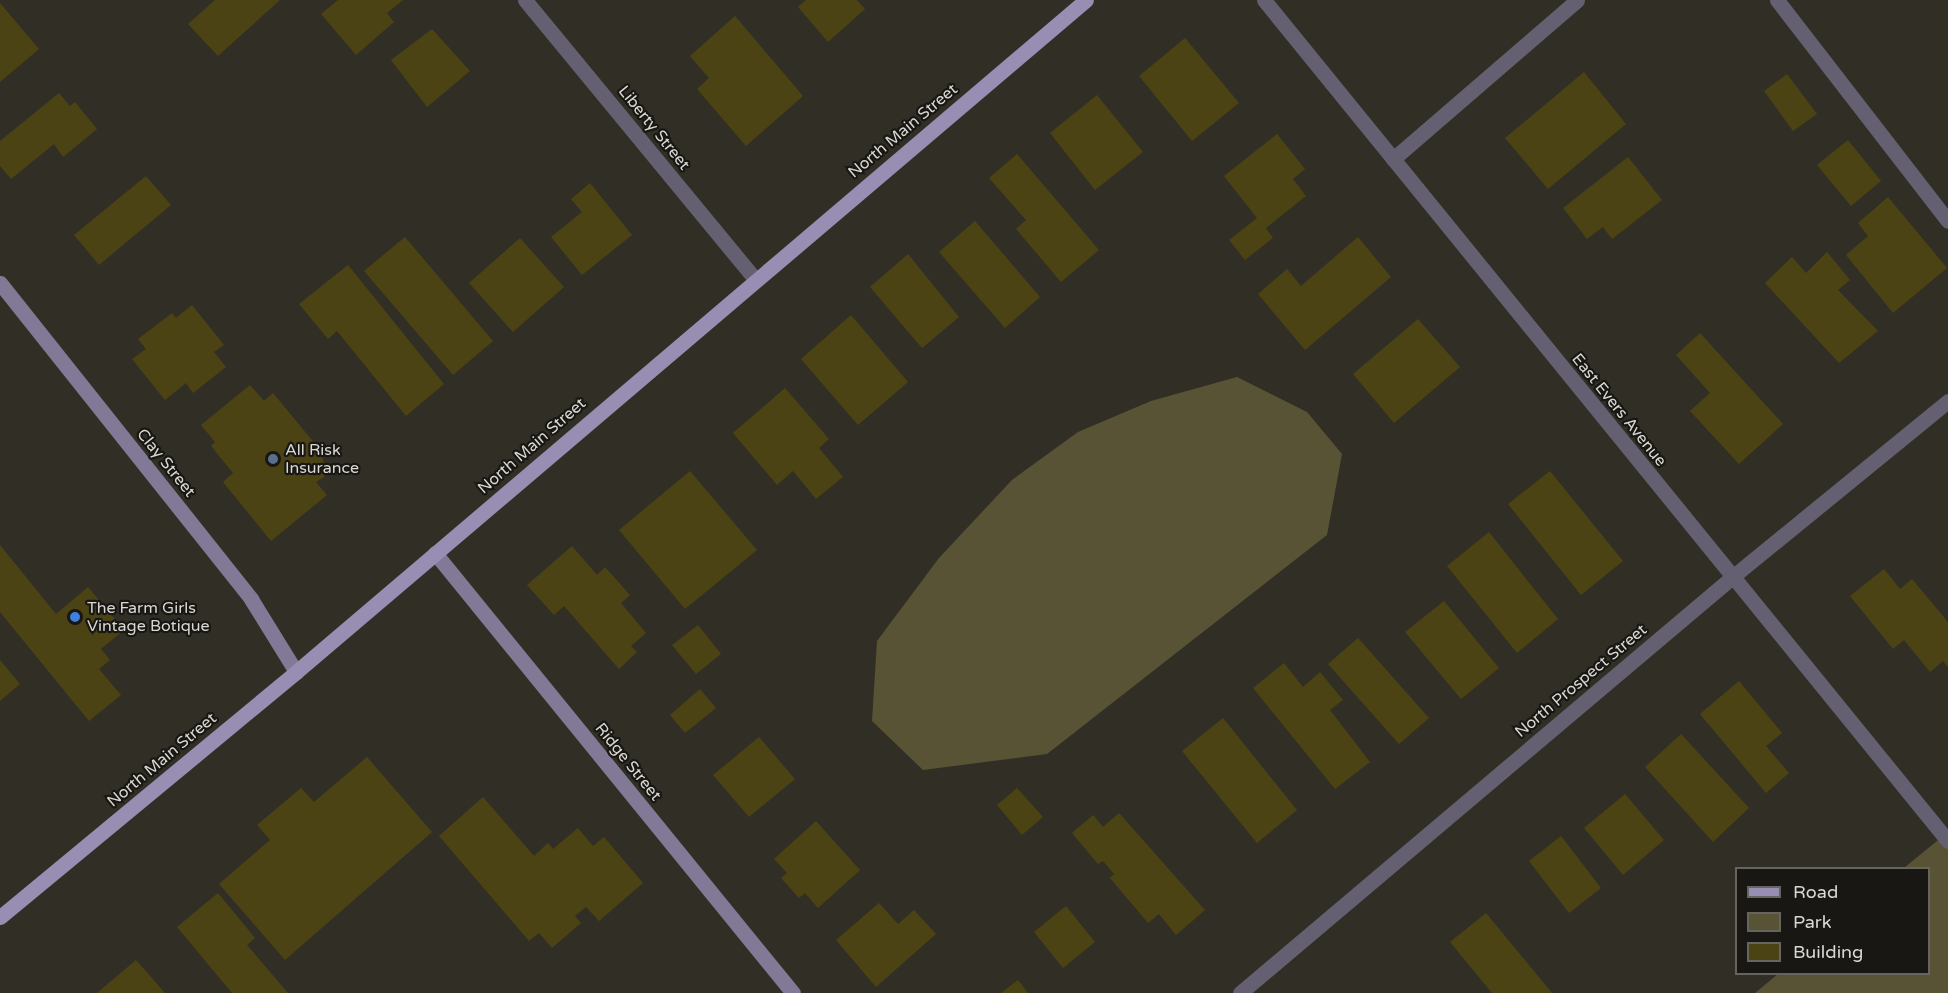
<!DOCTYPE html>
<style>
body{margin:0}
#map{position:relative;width:1948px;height:993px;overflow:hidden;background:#312f25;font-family:"Varela Round",sans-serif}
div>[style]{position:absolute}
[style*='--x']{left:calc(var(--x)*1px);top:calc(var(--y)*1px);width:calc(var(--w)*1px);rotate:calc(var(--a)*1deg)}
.green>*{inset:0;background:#595336}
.building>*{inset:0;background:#4c4314}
.lane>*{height:15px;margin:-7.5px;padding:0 7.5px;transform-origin:7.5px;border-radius:7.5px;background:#645f71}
.street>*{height:15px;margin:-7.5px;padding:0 7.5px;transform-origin:7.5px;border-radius:7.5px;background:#645f71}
.secondary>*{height:15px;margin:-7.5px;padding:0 7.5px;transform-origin:7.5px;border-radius:7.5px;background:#827996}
.primary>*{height:15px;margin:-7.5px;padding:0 7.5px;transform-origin:7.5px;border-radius:7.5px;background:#988db2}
.dots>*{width:16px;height:16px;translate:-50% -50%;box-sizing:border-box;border:3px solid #181713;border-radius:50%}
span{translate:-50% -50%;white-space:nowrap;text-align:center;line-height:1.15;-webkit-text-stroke:4.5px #181713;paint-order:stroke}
.street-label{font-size:16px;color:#d9d8d2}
.poi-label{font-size:16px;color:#d9d8d2}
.left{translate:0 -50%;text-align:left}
.legend{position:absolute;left:1735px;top:867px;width:195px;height:108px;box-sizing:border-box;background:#181713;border:2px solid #65645f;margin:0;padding:8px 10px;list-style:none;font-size:18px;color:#d9d8d2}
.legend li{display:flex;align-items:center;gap:12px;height:30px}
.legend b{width:30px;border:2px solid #65645f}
</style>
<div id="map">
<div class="green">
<i style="clip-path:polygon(1237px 377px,1307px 412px,1342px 454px,1327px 535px,1047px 754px,923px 770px,872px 721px,877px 641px,939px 558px,1012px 480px,1078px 432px,1151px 401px)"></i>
<i style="clip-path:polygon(1943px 836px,1948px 841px,1948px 993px,1755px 993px,1778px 974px,1928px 974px,1928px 868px,1904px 868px)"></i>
</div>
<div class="building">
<i style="clip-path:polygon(215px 0,280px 0,218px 56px,188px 24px)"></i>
<i style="clip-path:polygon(338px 0,403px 0,387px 13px,394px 22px,356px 55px,321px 14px)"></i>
<i style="clip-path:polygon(806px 0,857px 0,865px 9px,828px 42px,798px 7px)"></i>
<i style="clip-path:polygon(0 3px,39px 49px,0 82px)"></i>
<i style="clip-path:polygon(735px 16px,803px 96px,746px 146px,697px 89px,709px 78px,690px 56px)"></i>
<i style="clip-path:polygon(432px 29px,470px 71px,427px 107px,391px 60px)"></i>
<i style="clip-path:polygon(1185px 38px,1239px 103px,1192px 141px,1139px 76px)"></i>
<i style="clip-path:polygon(1584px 72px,1626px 124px,1548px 189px,1505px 138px)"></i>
<i style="clip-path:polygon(1787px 74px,1817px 114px,1793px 131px,1764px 91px)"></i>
<i style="clip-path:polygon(59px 93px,70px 106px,75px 102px,97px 129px,63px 157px,54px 144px,11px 179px,0 166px,0 141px)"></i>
<i style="clip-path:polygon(1097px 95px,1143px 152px,1095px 190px,1050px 133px)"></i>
<i style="clip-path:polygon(1277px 134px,1305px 169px,1293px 179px,1306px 196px,1266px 228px,1273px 238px,1245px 260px,1229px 240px,1257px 218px,1224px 176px)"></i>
<i style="clip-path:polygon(1848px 140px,1881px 181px,1851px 206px,1817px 165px)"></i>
<i style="clip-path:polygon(1017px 154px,1099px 250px,1061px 282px,1016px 229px,1026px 220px,989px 178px)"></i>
<i style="clip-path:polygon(1628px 157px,1662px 200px,1612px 239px,1603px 227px,1587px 239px,1563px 208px)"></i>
<i style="clip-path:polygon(146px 176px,171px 205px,99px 265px,74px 235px)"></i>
<i style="clip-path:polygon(590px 183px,632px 235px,582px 275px,551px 237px,582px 212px,571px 199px)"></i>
<i style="clip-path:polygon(1888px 197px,1947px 268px,1893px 313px,1846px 255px,1868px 236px,1858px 223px)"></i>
<i style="clip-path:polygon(975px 221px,1040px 297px,1005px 328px,939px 252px)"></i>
<i style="clip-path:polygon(405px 237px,493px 341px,453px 375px,364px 271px)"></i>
<i style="clip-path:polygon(1358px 237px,1391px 277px,1305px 350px,1258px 294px,1287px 269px,1301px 286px)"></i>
<i style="clip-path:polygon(520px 238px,564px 287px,513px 332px,469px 283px)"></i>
<i style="clip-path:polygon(1827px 252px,1850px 280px,1838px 290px,1878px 331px,1839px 363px,1765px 283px,1792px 257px,1806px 273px)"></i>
<i style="clip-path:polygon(908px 254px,959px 317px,922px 348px,870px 287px)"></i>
<i style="clip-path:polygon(348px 265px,444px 384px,406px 416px,337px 331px,328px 339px,299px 304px)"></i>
<i style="clip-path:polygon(192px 305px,224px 345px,214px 352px,226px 367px,193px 393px,186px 383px,165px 400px,132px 359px,146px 349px,138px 339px,172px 313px,176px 318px)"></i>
<i style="clip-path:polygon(851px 315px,908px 382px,858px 425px,801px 359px)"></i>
<i style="clip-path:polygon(1418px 319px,1460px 367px,1394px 423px,1353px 374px)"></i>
<i style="clip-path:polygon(1700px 333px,1783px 424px,1739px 464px,1690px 411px,1710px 393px,1676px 355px)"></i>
<i style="clip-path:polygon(250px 385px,264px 401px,273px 393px,321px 451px,325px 468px,324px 477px,316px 482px,327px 495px,271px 541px,223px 482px,233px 473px,211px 446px,215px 442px,201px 425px)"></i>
<i style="clip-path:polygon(785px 388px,829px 439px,819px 448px,843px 477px,816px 499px,793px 471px,777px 485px,733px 433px)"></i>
<i style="clip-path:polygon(690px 471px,757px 550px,685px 609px,619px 530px)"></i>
<i style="clip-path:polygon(1550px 471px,1623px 561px,1581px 595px,1508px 504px)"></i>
<i style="clip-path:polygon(1489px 532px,1558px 619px,1517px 653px,1447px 566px)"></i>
<i style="clip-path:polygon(0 545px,56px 614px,88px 587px,124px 630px,101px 649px,110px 660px,99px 669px,121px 695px,89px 721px,0 612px)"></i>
<i style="clip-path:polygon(572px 546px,597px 575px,605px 567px,630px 595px,621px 603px,646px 633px,631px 646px,637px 652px,619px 669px,564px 606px,554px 615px,527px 585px)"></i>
<i style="clip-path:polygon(1884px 569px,1900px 589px,1912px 579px,1948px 622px,1948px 667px,1943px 661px,1930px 672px,1904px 640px,1893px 649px,1850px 596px)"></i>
<i style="clip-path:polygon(1444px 601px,1499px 668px,1461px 699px,1405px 632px)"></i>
<i style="clip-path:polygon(698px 625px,721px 654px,696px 674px,672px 645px)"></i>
<i style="clip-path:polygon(1358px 638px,1429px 718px,1399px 744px,1328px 664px)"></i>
<i style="clip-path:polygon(0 660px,20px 684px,0 701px)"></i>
<i style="clip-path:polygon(1284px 663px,1303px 687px,1320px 672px,1343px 700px,1330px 710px,1370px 762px,1335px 789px,1253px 688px)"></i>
<i style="clip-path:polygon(1739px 681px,1782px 733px,1766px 746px,1789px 773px,1766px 793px,1700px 714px)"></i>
<i style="clip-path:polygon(700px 689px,716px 708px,685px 733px,670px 715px)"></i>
<i style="clip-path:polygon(1223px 718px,1297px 810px,1257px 843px,1182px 751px)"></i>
<i style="clip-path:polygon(1681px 734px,1749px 808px,1713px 842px,1645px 767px)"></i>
<i style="clip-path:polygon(759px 737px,795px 779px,749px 817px,713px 775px)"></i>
<i style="clip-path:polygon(367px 757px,432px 832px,285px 960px,219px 884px,270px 840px,257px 825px,301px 788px,314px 802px)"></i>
<i style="clip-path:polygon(1017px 788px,1043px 817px,1022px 835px,997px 805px)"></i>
<i style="clip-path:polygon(1625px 794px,1664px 840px,1623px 875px,1584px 828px)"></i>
<i style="clip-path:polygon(483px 797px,534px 856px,548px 843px,553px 849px,578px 828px,593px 846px,604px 837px,643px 883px,599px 921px,586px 907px,575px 916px,581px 923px,552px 948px,539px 933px,529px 941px,439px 836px)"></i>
<i style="clip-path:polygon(1119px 813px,1205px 910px,1176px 935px,1159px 914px,1148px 923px,1110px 878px,1114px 874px,1103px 861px,1098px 864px,1072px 833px,1093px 815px,1103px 827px)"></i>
<i style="clip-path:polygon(816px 821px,860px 870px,818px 908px,805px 893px,799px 898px,781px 878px,787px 873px,774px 859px)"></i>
<i style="clip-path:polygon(1561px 836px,1601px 888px,1569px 913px,1529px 861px)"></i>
<i style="clip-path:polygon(218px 893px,255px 938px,247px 945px,288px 993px,232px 993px,177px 927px)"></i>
<i style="clip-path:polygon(879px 903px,898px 924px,914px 910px,936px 934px,876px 987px,836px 940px)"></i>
<i style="clip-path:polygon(1066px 906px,1095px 942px,1063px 968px,1034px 932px)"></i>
<i style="clip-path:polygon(1486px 913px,1552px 993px,1492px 993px,1450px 942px)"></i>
<i style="clip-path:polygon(136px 960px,165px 993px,97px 993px)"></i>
<i style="clip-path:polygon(1018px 980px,1028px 993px,1001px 993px)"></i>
</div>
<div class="lane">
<i style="--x:1777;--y:0;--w:279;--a:52.3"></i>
<i style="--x:1393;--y:159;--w:243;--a:-40.8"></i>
</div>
<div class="street">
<i style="--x:525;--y:0;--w:362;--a:50.5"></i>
<i style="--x:1264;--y:0;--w:1084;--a:50.88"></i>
<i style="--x:1240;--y:993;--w:643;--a:-40.2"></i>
<i style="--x:1731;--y:578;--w:280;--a:-39.2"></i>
</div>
<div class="secondary">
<i style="--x:0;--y:283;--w:404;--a:51.5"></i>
<i style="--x:251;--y:599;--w:86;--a:58.3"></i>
<i style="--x:435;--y:553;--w:567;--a:50.87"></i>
</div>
<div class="primary">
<i style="--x:0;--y:917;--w:384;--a:-39.6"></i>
<i style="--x:296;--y:672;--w:1037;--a:-40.39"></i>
</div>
<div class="dots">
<i style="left:273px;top:459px;background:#5c6f8a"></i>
<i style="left:75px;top:617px;background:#3f7fe0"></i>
</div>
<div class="street-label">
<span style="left:654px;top:128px;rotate:51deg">Liberty Street</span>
<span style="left:903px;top:131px;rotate:-40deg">North Main Street</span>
<span style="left:1619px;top:410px;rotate:51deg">East Evers Avenue</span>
<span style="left:532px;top:446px;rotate:-41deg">North Main Street</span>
<span style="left:166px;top:463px;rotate:51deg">Clay Street</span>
<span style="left:1581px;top:681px;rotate:-40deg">North Prospect Street</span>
<span style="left:162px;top:760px;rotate:-40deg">North Main Street</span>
<span style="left:628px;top:762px;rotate:51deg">Ridge Street</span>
</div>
<div class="poi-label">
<span class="left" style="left:285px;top:459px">All Risk<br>Insurance</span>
<span class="left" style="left:87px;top:617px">The Farm Girls<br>Vintage Botique</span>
</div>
<ul class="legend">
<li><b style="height:8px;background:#988db2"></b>Road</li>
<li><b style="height:16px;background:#595336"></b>Park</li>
<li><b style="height:16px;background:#4c4314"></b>Building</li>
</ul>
</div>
